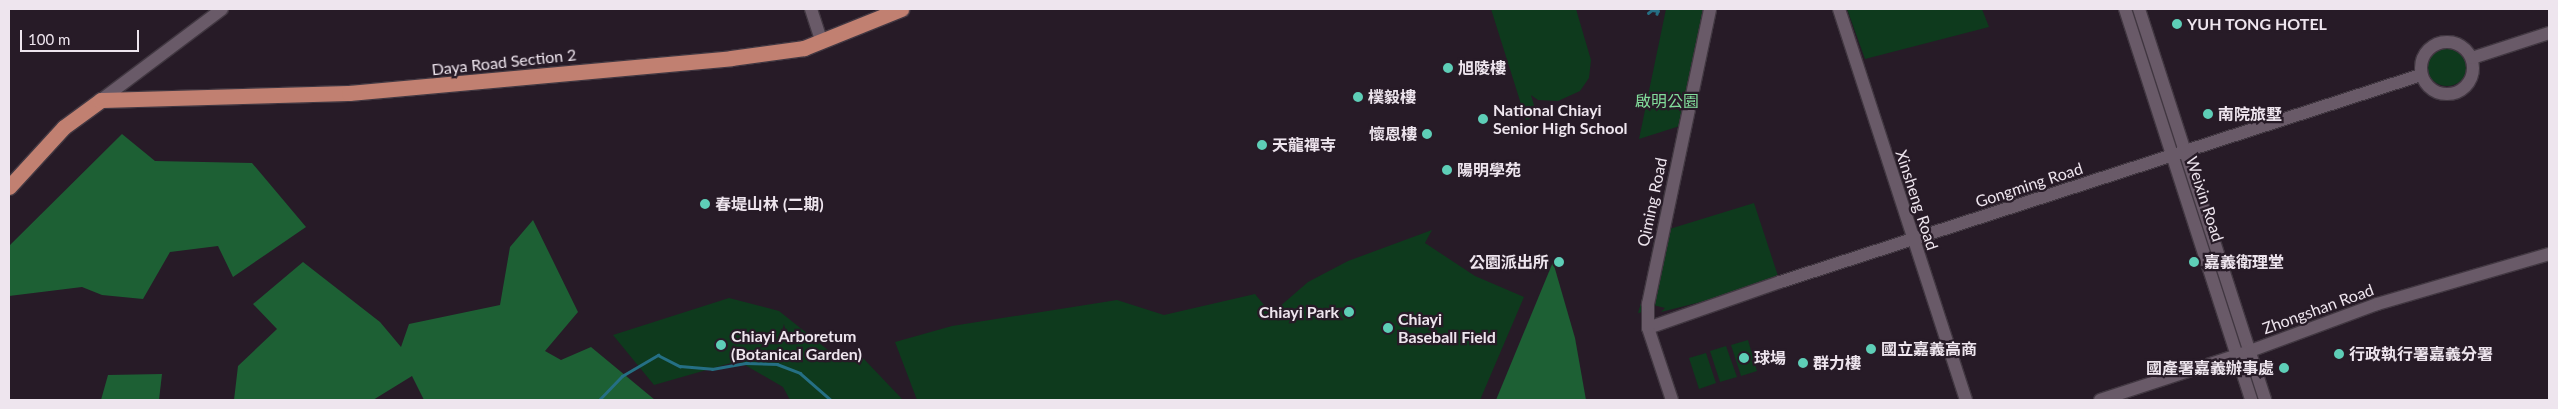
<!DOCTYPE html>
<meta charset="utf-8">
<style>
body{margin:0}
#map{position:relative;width:2558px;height:409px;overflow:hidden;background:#271b27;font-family:Lato,"Noto Sans TC",sans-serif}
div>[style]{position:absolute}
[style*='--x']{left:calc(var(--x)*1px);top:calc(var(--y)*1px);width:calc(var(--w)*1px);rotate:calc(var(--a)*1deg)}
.green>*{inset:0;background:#0e3a1d}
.round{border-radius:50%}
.forest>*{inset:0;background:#1d6034}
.stream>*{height:2.5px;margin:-1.25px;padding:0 1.25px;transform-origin:1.25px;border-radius:1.25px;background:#256f84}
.roads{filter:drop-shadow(1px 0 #413741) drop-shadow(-1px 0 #413741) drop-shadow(0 1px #413741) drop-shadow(0 -1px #413741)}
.minor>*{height:12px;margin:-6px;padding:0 6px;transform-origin:6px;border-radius:6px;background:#695a68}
.minor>.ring{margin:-6px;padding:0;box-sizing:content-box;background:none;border:12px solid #695a68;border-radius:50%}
.major>*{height:15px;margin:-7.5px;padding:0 7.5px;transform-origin:7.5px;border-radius:7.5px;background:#c18071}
.dots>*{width:14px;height:14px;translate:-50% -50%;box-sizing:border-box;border:2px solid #271b27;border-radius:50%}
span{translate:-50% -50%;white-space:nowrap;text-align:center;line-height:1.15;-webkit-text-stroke:4.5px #271b27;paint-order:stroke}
.poi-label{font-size:16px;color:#eee5ee;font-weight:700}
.left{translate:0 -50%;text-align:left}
.right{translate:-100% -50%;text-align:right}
.street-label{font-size:16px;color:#eee5ee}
.park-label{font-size:16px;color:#82dd9b}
.frame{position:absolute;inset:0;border:10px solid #eee5ee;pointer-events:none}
.scale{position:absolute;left:20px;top:30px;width:119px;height:22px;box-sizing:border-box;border:2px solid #eee5ee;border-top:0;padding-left:6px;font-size:15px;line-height:18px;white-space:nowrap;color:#eee5ee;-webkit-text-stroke:4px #271b27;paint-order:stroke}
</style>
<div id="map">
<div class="green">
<i style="clip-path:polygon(1491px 9px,1576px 9px,1591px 60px,1589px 78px,1580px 91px,1558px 101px,1538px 100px,1531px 95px,1537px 116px,1526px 120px)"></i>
<i style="clip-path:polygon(1666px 9px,1706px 9px,1683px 125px,1639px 139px)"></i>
<i style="clip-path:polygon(1847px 9px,1982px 9px,1989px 27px,1865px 59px)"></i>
<i class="round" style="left:2427px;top:46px;width:40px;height:40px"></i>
<i style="clip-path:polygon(1754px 203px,1780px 282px,1661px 312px,1665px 308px,1649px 304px,1648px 311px,1638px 313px,1663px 231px)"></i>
<i style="clip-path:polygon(1432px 230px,1425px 243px,1475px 276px,1524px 297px,1480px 400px,917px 400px,895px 342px,952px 326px,1117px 300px,1164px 315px,1255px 294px,1264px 305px,1278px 308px,1308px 282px,1348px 261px)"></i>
<i style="clip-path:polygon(729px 298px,779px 311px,833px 354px,862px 357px,903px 400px,790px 400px,783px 387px,738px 361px,654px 385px,613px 335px)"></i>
<i style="clip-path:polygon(1748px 340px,1757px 371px,1741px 376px,1731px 345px)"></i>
<i style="clip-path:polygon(1726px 346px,1737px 377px,1720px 382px,1710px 351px)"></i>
<i style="clip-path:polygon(1706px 353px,1716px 383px,1699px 389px,1689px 358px)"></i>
</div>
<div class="forest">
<i style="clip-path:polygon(122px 134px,155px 161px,252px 163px,306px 227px,233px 277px,218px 246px,170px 252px,143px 299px,102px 295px,82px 287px,9px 296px,9px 246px)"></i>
<i style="clip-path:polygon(533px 220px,578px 312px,545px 351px,561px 360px,591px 347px,655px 400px,424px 400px,412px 376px,373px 400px,234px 400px,238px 366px,277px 329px,253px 304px,303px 262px,380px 322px,401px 347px,409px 324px,500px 305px,510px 247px)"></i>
<i style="clip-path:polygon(1553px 262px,1575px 338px,1586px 400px,1496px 400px)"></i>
<i style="clip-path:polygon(162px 374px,159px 400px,101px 400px,108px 375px)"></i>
</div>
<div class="stream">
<i style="--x:1648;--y:13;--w:5;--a:-37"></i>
<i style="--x:1652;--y:10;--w:6;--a:9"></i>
<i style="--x:1658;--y:11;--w:3;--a:108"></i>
<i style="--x:599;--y:400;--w:33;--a:-46"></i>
<i style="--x:622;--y:376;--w:42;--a:-30.3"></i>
<i style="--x:658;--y:355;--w:25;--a:27"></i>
<i style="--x:680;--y:366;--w:32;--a:5"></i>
<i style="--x:712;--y:369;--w:35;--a:-10"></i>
<i style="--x:746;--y:363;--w:31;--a:2"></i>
<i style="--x:777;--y:364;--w:25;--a:21"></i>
<i style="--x:800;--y:373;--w:41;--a:41.1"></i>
</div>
<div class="roads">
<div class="minor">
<i style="--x:811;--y:9;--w:35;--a:72"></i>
<i style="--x:1839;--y:9;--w:411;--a:72"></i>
<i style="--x:2125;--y:9;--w:411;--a:72.1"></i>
<i style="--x:2139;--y:9;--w:411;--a:72.1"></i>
<i class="ring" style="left:2421px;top:42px;width:40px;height:40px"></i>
<i style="--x:2472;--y:58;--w:81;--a:-18"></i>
<i style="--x:101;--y:100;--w:151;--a:-36.9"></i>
<i style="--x:1648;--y:328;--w:140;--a:-19.2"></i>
<i style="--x:1780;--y:282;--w:674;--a:-17.9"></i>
<i style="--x:1672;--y:400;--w:76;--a:-108.4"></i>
<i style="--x:1648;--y:328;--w:24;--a:-90"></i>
<i style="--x:1648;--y:304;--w:301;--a:-78.1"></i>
<i style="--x:2100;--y:400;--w:158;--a:-18.1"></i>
<i style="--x:2250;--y:351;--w:135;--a:-20.3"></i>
<i style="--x:2377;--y:304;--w:179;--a:-16.2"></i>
</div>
<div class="major">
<i style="--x:9;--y:187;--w:81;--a:-47.5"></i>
<i style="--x:64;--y:127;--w:46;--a:-36.1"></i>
<i style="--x:101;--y:100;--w:248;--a:-1.6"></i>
<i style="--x:349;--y:93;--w:384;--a:-5.2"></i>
<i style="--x:731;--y:58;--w:74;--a:-7.8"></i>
<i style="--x:804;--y:48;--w:105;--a:-21.9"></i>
</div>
</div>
<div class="dots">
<i style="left:2177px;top:24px;background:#5eceb7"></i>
<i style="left:1448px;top:68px;background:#5eceb7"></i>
<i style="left:1358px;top:97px;background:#5eceb7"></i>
<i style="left:2208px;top:114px;background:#5eceb7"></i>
<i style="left:1483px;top:119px;background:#5eceb7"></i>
<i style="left:1427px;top:134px;background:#5eceb7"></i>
<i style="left:1262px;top:145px;background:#5eceb7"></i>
<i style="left:1447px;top:170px;background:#5eceb7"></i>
<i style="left:705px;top:204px;background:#5eceb7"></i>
<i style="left:1559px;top:262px;background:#5eceb7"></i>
<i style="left:2194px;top:262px;background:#5eceb7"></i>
<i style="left:1349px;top:312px;background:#5eceb7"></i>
<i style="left:1388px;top:328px;background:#5eceb7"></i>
<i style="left:721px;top:345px;background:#5eceb7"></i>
<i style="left:1871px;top:349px;background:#5eceb7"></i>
<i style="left:2339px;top:354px;background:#5eceb7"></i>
<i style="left:1744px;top:358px;background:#5eceb7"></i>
<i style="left:1803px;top:363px;background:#5eceb7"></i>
<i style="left:2284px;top:368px;background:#5eceb7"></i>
</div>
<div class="poi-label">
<span class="left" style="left:2187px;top:24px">YUH TONG HOTEL</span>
<span class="left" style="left:1458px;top:68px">旭陵樓</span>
<span class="left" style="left:1368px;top:97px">樸毅樓</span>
<span class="left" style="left:1493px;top:119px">National Chiayi<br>Senior High School</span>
<span class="left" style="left:2218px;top:114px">南院旅墅</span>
<span class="right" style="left:1417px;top:134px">懷恩樓</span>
<span class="left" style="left:1272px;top:145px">天龍禪寺</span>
<span class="left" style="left:1457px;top:170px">陽明學苑</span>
<span class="left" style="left:715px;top:204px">春堤山林 (二期)</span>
<span class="right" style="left:1549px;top:262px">公園派出所</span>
<span class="left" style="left:2204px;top:262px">嘉義衛理堂</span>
<span class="right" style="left:1339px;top:312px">Chiayi Park</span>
<span class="left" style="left:1398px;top:328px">Chiayi<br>Baseball Field</span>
<span class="left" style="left:731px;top:345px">Chiayi Arboretum<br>(Botanical Garden)</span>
<span class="left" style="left:1881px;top:349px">國立嘉義高商</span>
<span class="left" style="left:2349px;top:354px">行政執行署嘉義分署</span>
<span class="left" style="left:1754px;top:358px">球場</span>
<span class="left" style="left:1813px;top:363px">群力樓</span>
<span class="right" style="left:2274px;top:368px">國產署嘉義辦事處</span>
</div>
<div class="street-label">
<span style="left:504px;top:62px;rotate:-6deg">Daya Road Section 2</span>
<span style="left:2029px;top:185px;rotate:-18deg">Gongming Road</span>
<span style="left:2205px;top:199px;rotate:72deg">Weixin Road</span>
<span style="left:1917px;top:200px;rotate:72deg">Xinsheng Road</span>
<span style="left:1652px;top:202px;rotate:-78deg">Qiming Road</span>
<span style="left:2318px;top:309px;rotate:-20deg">Zhongshan Road</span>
</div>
<div class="park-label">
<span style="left:1667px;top:101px">啟明公園</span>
</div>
<div class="frame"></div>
<div class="scale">100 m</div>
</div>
